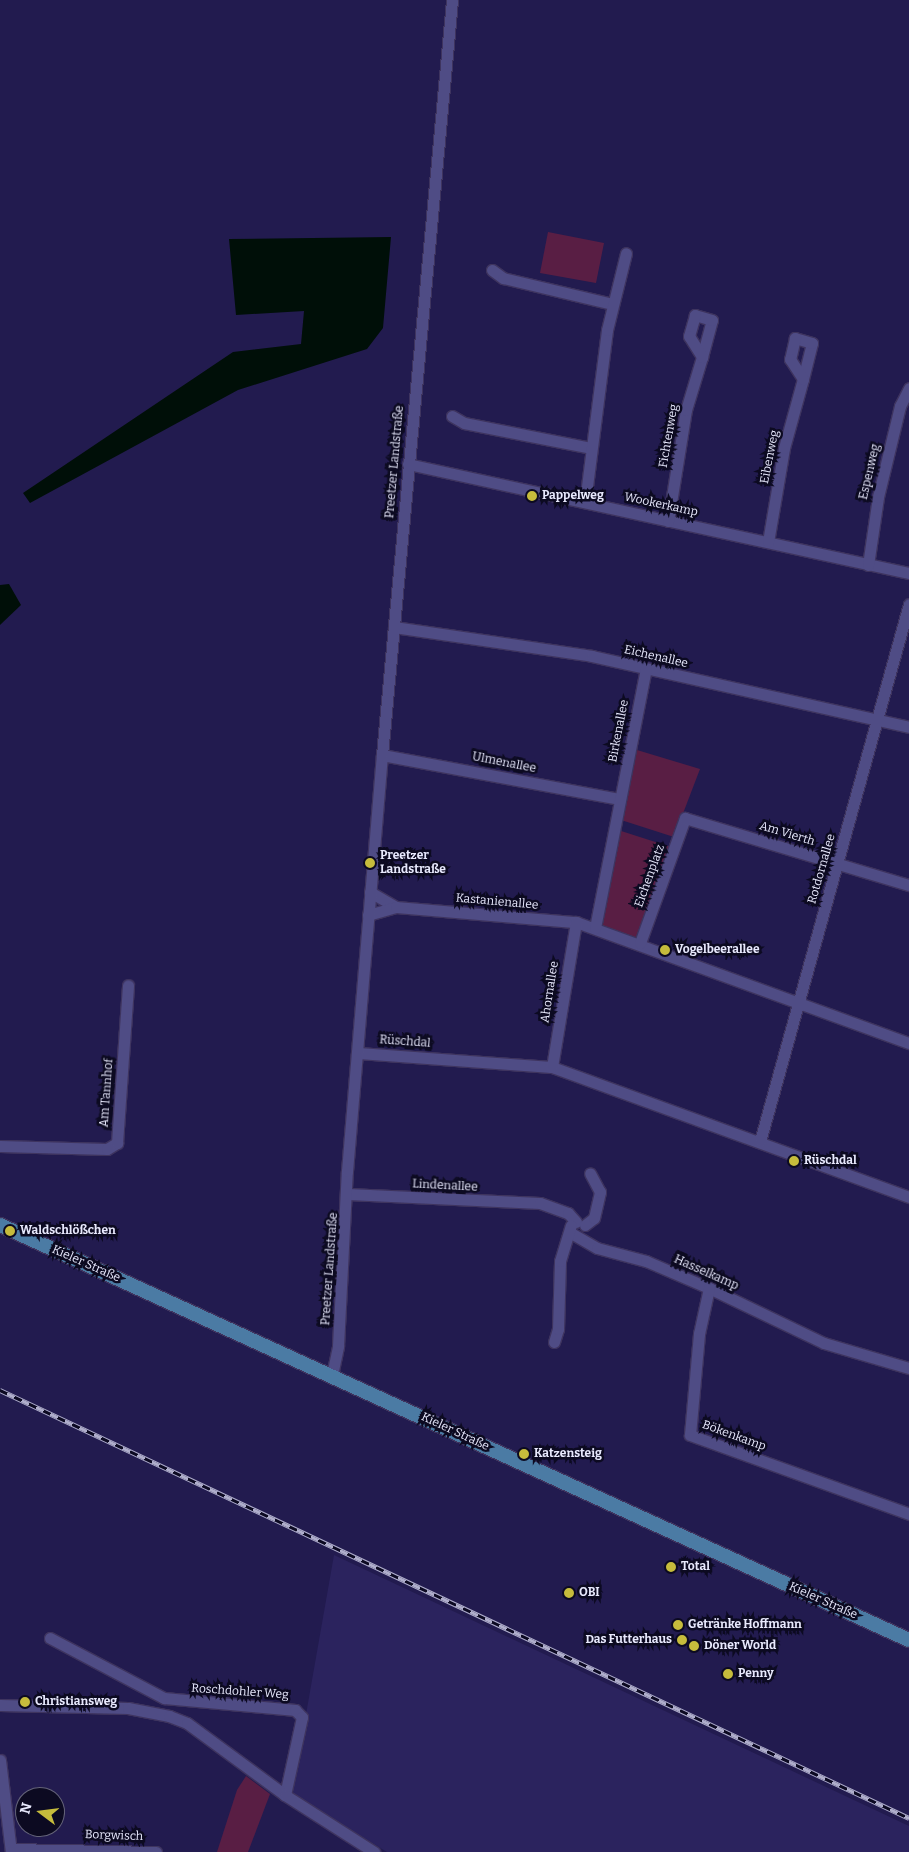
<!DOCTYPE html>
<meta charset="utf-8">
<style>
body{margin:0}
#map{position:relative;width:909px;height:1852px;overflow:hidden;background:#221b4f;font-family:Bitter,serif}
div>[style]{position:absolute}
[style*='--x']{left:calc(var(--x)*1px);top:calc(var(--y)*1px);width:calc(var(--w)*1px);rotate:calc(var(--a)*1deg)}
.built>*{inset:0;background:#2b235e}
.green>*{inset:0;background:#591e44}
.water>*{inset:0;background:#000f08}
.roads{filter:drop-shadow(1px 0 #3e345f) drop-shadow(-1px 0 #3e345f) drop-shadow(0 1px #3e345f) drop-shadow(0 -1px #3e345f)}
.minor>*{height:11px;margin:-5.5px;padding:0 5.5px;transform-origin:5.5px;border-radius:5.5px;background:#4f4c85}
.major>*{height:14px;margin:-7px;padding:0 7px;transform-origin:7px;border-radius:7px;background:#4b7ba4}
.rail>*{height:4.5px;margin-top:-2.25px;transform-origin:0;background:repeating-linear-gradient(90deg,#0c0a21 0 8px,#afaecb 0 16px);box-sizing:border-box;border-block:1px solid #afaecb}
.dots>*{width:14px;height:14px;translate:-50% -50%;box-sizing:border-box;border:2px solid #0c0a21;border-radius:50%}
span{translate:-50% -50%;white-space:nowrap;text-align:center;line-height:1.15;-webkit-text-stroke:5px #0c0a21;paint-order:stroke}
.street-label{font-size:12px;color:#e8e9fd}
.poi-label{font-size:12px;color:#e8e9fd;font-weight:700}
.left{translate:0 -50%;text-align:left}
.right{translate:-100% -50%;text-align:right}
.north{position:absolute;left:15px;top:1787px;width:50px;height:50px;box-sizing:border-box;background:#0c0a21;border:1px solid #646379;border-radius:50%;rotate:285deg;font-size:14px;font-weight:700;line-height:20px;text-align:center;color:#e8e9fd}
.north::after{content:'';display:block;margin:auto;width:18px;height:22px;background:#c6bc3c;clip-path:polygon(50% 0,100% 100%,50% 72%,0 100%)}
</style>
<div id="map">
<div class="built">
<i style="clip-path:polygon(334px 1555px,909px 1826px,909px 1852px,387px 1852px,292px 1794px)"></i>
</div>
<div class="green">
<i style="clip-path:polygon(548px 232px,604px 243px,596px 283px,540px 273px)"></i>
<i style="clip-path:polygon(637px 750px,700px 769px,674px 837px,621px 820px)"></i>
<i style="clip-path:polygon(618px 830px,671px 847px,638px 938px,600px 926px)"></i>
<i style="clip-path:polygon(246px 1776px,270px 1794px,248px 1852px,217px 1852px,237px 1790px)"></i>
</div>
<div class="water">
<i style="clip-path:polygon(391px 237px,383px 328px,367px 349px,238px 390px,30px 503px,23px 493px,233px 352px,301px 344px,304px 311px,236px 315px,229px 239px)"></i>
<i style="clip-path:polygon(9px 584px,21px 605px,0 625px,0 585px)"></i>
</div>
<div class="roads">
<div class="minor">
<i style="--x:492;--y:270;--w:14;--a:36"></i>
<i style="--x:503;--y:278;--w:112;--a:13.4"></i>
<i style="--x:452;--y:416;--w:14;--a:30"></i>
<i style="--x:464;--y:423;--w:129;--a:11.1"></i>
<i style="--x:408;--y:464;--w:513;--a:12.27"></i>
<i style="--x:585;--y:502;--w:173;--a:-82.7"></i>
<i style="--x:607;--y:330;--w:79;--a:-76.1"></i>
<i style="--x:668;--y:521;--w:112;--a:-80.8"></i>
<i style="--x:686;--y:410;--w:55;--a:-73.2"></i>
<i style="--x:702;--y:357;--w:38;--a:-75"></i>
<i style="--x:712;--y:320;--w:18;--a:-164"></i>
<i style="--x:695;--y:315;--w:22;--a:106"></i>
<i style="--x:689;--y:336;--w:25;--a:58"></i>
<i style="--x:768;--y:542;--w:95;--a:-80.3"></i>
<i style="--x:784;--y:448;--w:72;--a:-74.6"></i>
<i style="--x:803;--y:379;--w:37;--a:-76"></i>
<i style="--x:812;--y:343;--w:18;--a:-164"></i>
<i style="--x:795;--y:338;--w:22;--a:103"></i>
<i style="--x:790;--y:359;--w:24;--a:57"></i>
<i style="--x:868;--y:565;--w:69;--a:-81.6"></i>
<i style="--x:878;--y:497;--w:94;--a:-76.4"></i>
<i style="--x:900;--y:406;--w:20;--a:-63"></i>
<i style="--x:394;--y:627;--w:200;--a:8.3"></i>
<i style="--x:592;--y:656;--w:325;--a:12.6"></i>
<i style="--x:382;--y:755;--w:242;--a:10.5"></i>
<i style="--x:370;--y:892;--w:30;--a:30"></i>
<i style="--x:368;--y:915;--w:29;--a:-16"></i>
<i style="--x:396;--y:907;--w:181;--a:4.8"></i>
<i style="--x:576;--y:922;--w:354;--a:20"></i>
<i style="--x:595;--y:928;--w:264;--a:-78.9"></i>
<i style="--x:640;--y:943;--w:133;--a:-70.2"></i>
<i style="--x:685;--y:818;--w:234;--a:16.7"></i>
<i style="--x:357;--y:1053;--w:196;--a:4.1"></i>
<i style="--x:552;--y:1067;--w:380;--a:20"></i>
<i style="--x:552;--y:1067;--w:147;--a:-80.6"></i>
<i style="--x:760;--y:1141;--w:557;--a:-74.49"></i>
<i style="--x:0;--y:1146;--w:107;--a:1.6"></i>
<i style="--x:107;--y:1149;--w:12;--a:-31"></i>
<i style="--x:117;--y:1143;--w:158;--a:-86"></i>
<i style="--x:348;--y:1194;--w:192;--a:2.7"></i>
<i style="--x:540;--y:1203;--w:30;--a:20"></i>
<i style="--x:568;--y:1213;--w:12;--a:48"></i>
<i style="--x:585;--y:1225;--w:11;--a:-38"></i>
<i style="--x:594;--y:1218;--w:27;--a:-77"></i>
<i style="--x:600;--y:1192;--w:21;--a:-118"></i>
<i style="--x:571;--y:1233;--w:30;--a:30"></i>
<i style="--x:597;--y:1248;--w:51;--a:14.9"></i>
<i style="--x:646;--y:1261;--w:69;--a:23.2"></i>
<i style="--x:709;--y:1288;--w:127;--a:25.6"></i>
<i style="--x:824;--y:1343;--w:89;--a:16.4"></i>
<i style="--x:709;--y:1288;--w:47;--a:102.3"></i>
<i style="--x:699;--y:1334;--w:101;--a:95.1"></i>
<i style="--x:690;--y:1435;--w:233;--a:19.8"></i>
<i style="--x:554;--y:1342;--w:14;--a:-73"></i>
<i style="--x:558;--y:1329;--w:68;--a:-88.3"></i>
<i style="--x:560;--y:1261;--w:37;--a:-73"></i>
<i style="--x:332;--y:1375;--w:30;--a:-78"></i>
<i style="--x:338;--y:1346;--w:175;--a:-87.1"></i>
<i style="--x:347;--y:1171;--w:417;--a:-85.2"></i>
<i style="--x:382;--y:755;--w:758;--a:-84.7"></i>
<i style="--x:50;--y:1638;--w:129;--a:27.8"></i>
<i style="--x:164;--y:1698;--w:132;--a:5.2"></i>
<i style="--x:295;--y:1710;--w:10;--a:45"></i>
<i style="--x:302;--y:1717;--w:80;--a:102.3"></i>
<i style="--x:0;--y:1705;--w:128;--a:1.3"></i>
<i style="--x:128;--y:1708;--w:42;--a:11"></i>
<i style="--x:169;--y:1716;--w:19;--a:21"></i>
<i style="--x:187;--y:1723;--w:122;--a:36.3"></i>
<i style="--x:285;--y:1795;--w:106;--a:32.6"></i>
<i style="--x:0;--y:1760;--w:93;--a:83.2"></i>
<i style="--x:11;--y:1849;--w:145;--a:1.2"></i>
</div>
<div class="major">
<i style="--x:0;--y:1225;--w:999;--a:24.54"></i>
</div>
</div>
<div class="rail">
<i style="--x:0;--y:1390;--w:1005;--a:25.21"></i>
</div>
<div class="dots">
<i style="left:532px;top:496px;background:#c6bc3c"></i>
<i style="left:370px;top:863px;background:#c6bc3c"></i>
<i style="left:665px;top:950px;background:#c6bc3c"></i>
<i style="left:794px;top:1161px;background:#c6bc3c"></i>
<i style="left:10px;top:1231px;background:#c6bc3c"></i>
<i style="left:524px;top:1454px;background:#c6bc3c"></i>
<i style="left:671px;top:1567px;background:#c6bc3c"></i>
<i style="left:569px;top:1593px;background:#c6bc3c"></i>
<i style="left:678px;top:1625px;background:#c6bc3c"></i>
<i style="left:682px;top:1640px;background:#c6bc3c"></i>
<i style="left:694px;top:1646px;background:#c6bc3c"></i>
<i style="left:728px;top:1674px;background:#c6bc3c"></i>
<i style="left:25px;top:1702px;background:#c6bc3c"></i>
</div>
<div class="street-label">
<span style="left:669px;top:436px;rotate:-80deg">Fichtenweg</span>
<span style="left:770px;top:457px;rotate:-79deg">Eibenweg</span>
<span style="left:395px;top:462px;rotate:-85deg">Preetzer Landstraße</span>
<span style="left:870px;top:472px;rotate:-77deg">Espenweg</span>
<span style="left:661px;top:505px;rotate:12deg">Wookerkamp</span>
<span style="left:656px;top:657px;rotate:13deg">Eichenallee</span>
<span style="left:619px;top:731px;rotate:-79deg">Birkenallee</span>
<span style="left:504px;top:763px;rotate:11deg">Ulmenallee</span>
<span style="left:787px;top:834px;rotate:17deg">Am Vierth</span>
<span style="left:822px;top:869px;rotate:-74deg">Rotdornallee</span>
<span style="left:650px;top:876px;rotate:-70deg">Eichenplatz</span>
<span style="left:497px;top:902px;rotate:5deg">Kastanienallee</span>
<span style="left:550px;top:992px;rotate:-81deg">Ahornallee</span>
<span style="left:405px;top:1042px;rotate:4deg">Rüschdal</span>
<span style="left:107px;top:1093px;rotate:-86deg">Am Tannhof</span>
<span style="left:445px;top:1186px;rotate:3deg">Lindenallee</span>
<span style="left:86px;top:1264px;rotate:24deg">Kieler Straße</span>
<span style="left:330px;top:1269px;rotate:-86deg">Preetzer Landstraße</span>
<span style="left:706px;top:1273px;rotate:24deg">Hasselkamp</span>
<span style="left:455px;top:1432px;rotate:25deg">Kieler Straße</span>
<span style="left:734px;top:1436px;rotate:20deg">Bökenkamp</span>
<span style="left:823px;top:1601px;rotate:24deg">Kieler Straße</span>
<span style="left:240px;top:1692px;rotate:4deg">Roschdohler Weg</span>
<span style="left:114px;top:1836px;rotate:2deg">Borgwisch</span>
</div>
<div class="poi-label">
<span class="left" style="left:542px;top:496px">Pappelweg</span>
<span class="left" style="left:380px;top:863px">Preetzer<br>Landstraße</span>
<span class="left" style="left:675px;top:950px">Vogelbeerallee</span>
<span class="left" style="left:804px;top:1161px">Rüschdal</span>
<span class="left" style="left:20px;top:1231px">Waldschlößchen</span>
<span class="left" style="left:534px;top:1454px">Katzensteig</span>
<span class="left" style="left:681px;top:1567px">Total</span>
<span class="left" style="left:579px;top:1593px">OBI</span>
<span class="left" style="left:688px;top:1625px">Getränke Hoffmann</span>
<span class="right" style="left:672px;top:1640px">Das Futterhaus</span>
<span class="left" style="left:704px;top:1646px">Döner World</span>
<span class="left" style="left:738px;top:1674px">Penny</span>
<span class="left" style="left:35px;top:1702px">Christiansweg</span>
</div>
<div class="north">N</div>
</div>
